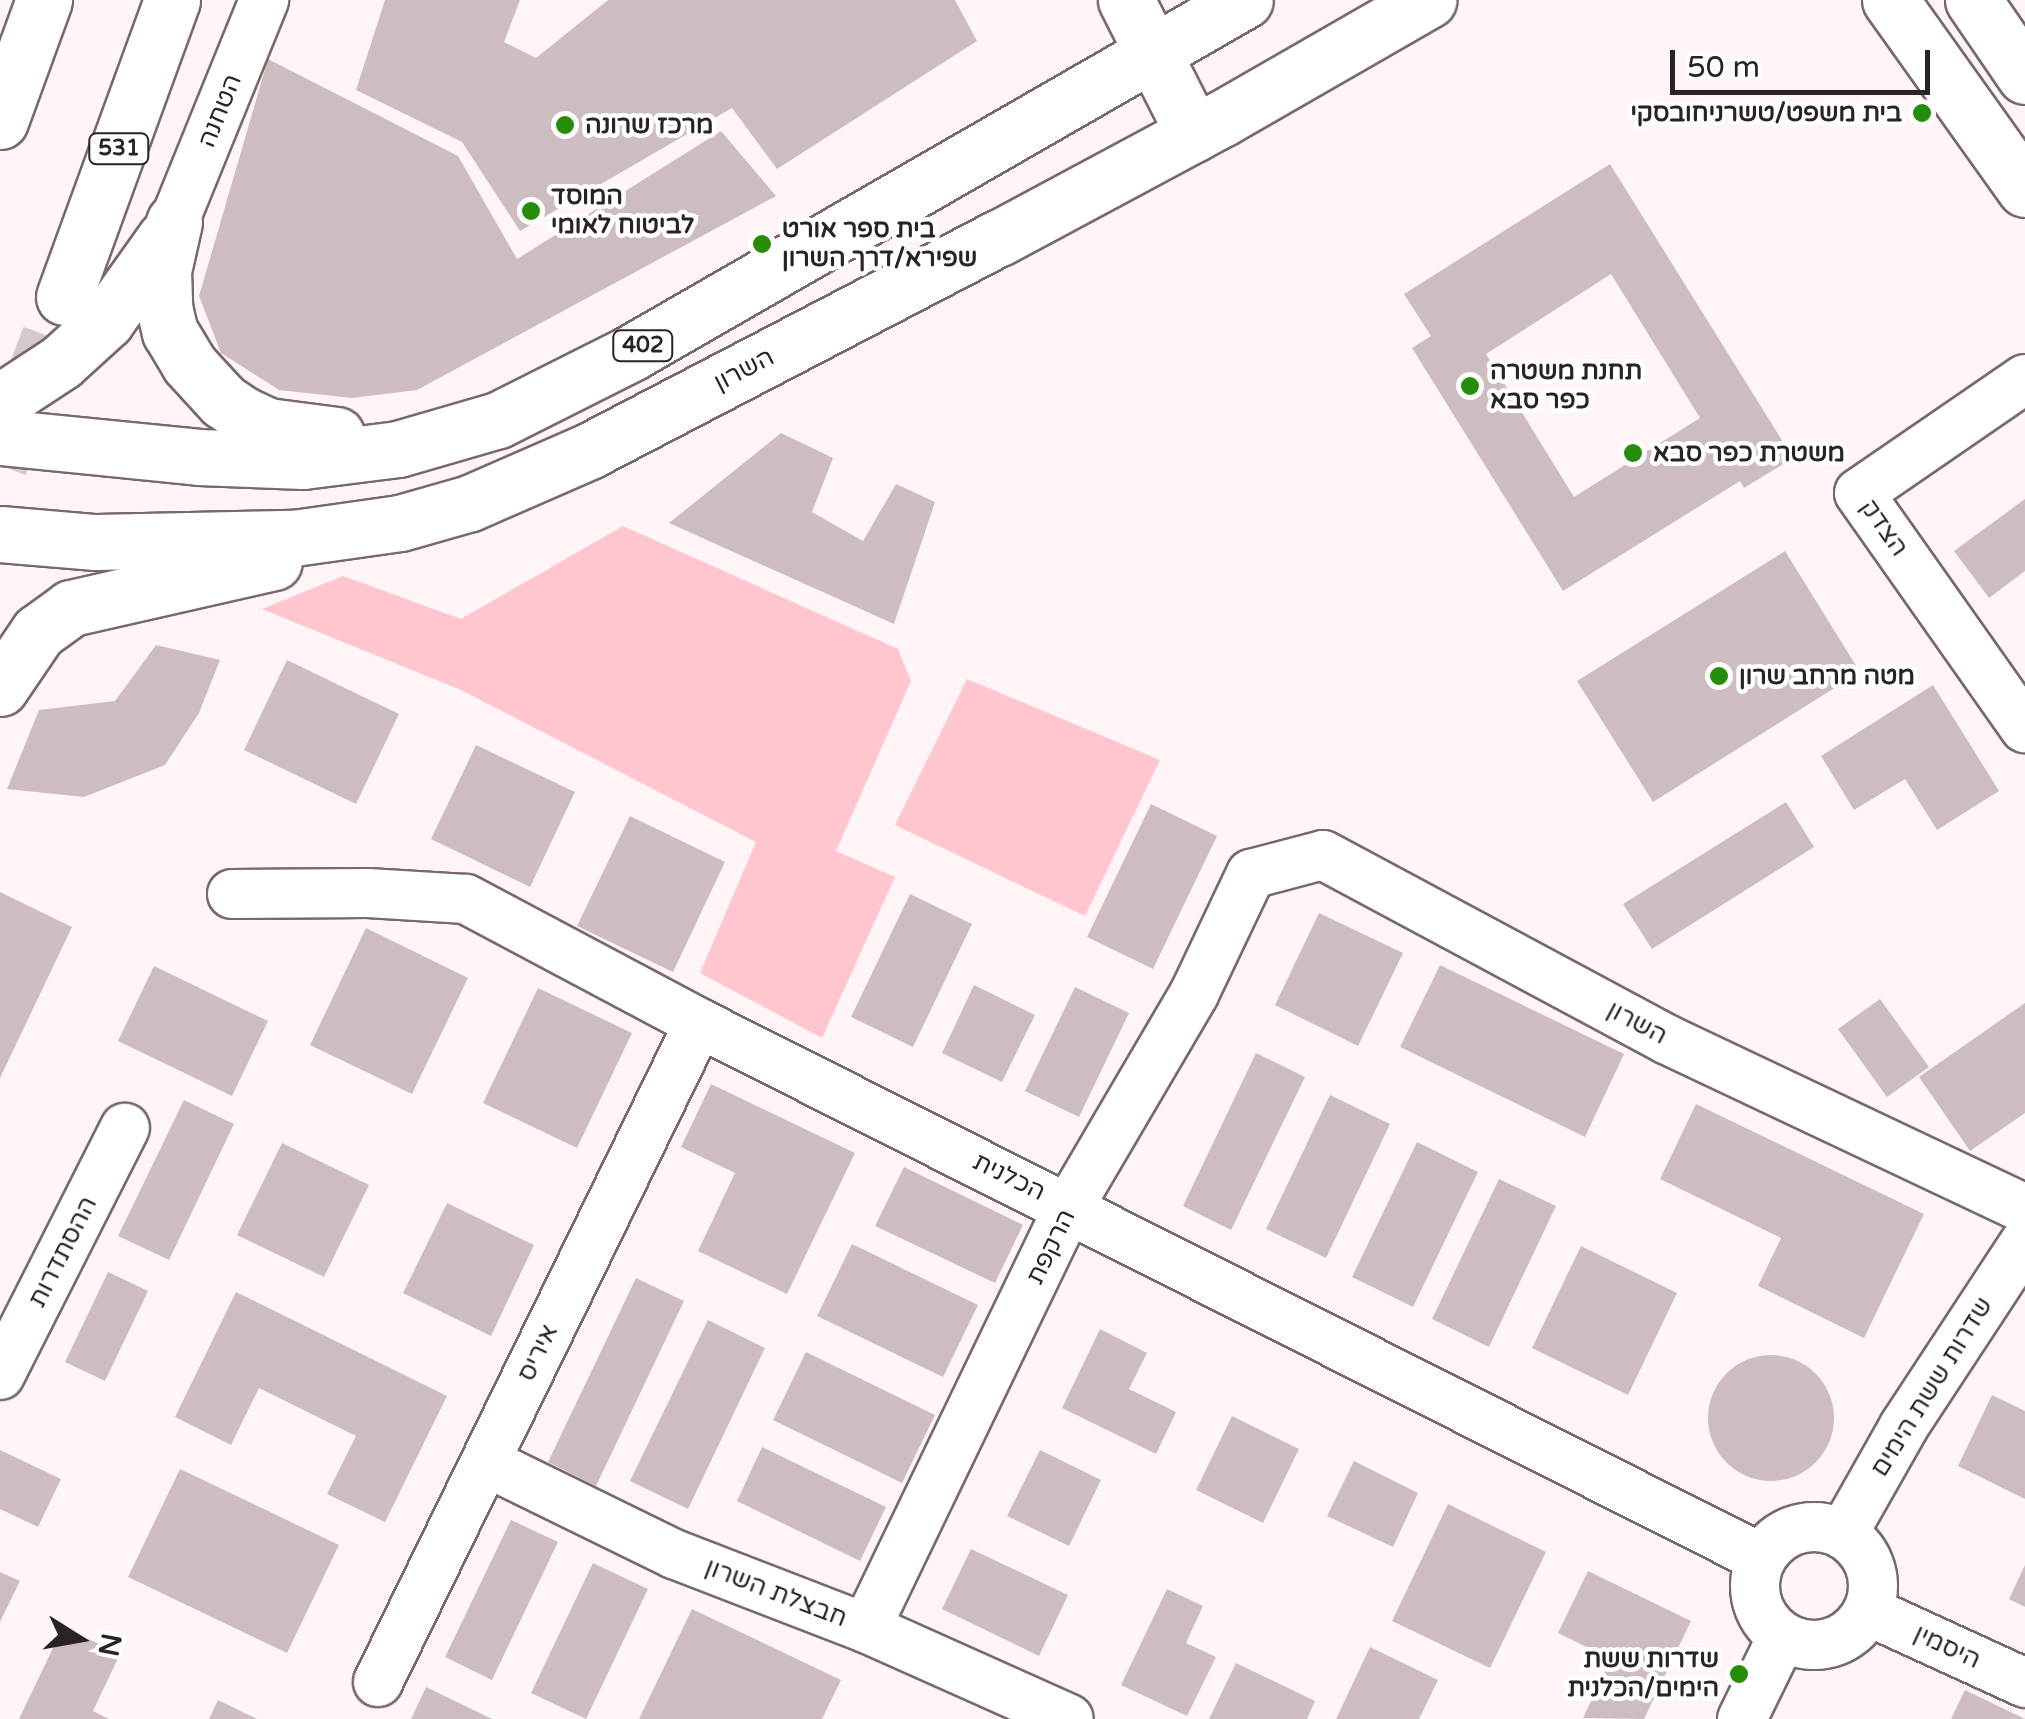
<!DOCTYPE html>
<meta charset="utf-8">
<style>
body{margin:0}
#map{position:relative;width:2025px;height:1719px;overflow:hidden;background:#fff4f6;font-family:"Varela Round","Noto Sans Hebrew",sans-serif}
div>[style]{position:absolute}
[style*='--x']{left:calc(var(--x)*1px);top:calc(var(--y)*1px);width:calc(var(--w)*1px);rotate:calc(var(--a)*1deg)}
.green>*{inset:0;background:#ffc6d0}
.building>*{inset:0;background:#cdbdbf}
.round{border-radius:50%}
.highway-tunnel>*{height:55px;margin-top:-27.5px;transform-origin:0;background:repeating-linear-gradient(90deg,#d4cacc 0 55px,transparent 0 83px)}
.roads{filter:drop-shadow(2px 0 #78696c) drop-shadow(-2px 0 #78696c) drop-shadow(0 2px #78696c) drop-shadow(0 -2px #78696c)}
.minor>*{height:48px;margin:-24px;padding:0 24px;transform-origin:24px;border-radius:24px;background:#fff}
.minor>.ring{margin:-24px;padding:0;box-sizing:content-box;background:none;border:48px solid #fff;border-radius:50%}
.major>*{height:55px;margin:-27.5px;padding:0 27.5px;transform-origin:27.5px;border-radius:27.5px;background:#fff}
.highway>*{height:55px;margin:-27.5px;padding:0 27.5px;transform-origin:27.5px;border-radius:27.5px;background:#fff}
.dots>*{width:28px;height:28px;translate:-50% -50%;box-sizing:border-box;border:5px solid #fff;border-radius:50%}
span{translate:-50% -50%;white-space:nowrap;text-align:center;line-height:1.15;-webkit-text-stroke:9px #fff;paint-order:stroke}
.shield-label span{padding:2px 8px;background:#fff;border:2px solid;border-radius:8px;-webkit-text-stroke-width:0}
.shield-label{font-size:22px;color:#292324;font-weight:700}
.street-label{font-size:25px;color:#292324}
.poi-label{font-size:25px;color:#292324;font-weight:700}
.right{translate:-100% -50%;text-align:right}
.left{translate:0 -50%;text-align:left}
.north{position:absolute;left:30px;top:1589px;width:100px;height:100px;-webkit-text-stroke:8px #fff;paint-order:stroke;rotate:101deg;font-size:28px;font-weight:700;line-height:40px;text-align:center;color:#292324}
.north::after{content:'';display:block;margin:auto;width:35px;height:45px;background:#292324;clip-path:polygon(50% 0,100% 100%,50% 72%,0 100%)}
.scale{position:absolute;left:1670px;top:50px;width:260px;height:45px;box-sizing:border-box;border:5px solid #292324;border-top:0;padding-left:12px;font-size:30px;line-height:35px;white-space:nowrap;color:#292324;-webkit-text-stroke:8px #fff;paint-order:stroke}
</style>
<div id="map">
<div class="green">
<i style="clip-path:polygon(623px 526px,898px 649px,911px 681px,836px 851px,895px 877px,822px 1038px,700px 973px,756px 842px,461px 690px,262px 609px,343px 576px,461px 619px)"></i>
<i style="clip-path:polygon(967px 679px,1160px 760px,1085px 916px,895px 825px)"></i>
</div>
<div class="building">
<i style="clip-path:polygon(385px 0,520px 0,504px 42px,536px 58px,608px 0,955px 0,977px 41px,777px 169px,732px 108px,520px 231px,462px 142px,356px 90px)"></i>
<i style="clip-path:polygon(268px 59px,458px 156px,517px 259px,721px 131px,776px 196px,417px 390px,352px 398px,279px 390px,221px 353px,199px 296px)"></i>
<i style="clip-path:polygon(evenodd,1610px 164px,1793px 458px,1744px 488px,1740px 481px,1563px 591px,1412px 348px,1431px 336px,1404px 294px,1610px 164px,1611px 274px,1700px 418px,1574px 497px,1486px 354px,1611px 274px)"></i>
<i style="clip-path:polygon(781px 433px,833px 458px,812px 512px,863px 541px,896px 484px,935px 502px,894px 624px,669px 523px)"></i>
<i style="clip-path:polygon(2025px 499px,2025px 571px,1989px 598px,1954px 551px)"></i>
<i style="clip-path:polygon(1785px 551px,1860px 672px,1653px 802px,1577px 681px)"></i>
<i style="clip-path:polygon(156px 645px,220px 660px,199px 713px,165px 765px,84px 797px,7px 789px,39px 710px,115px 701px)"></i>
<i style="clip-path:polygon(287px 660px,399px 714px,356px 804px,244px 750px)"></i>
<i style="clip-path:polygon(1933px 685px,1999px 791px,1937px 830px,1905px 779px,1854px 810px,1821px 756px)"></i>
<i style="clip-path:polygon(476px 745px,575px 792px,530px 887px,431px 839px)"></i>
<i style="clip-path:polygon(1786px 802px,1814px 847px,1652px 949px,1623px 904px)"></i>
<i style="clip-path:polygon(1151px 804px,1217px 836px,1153px 969px,1087px 937px)"></i>
<i style="clip-path:polygon(630px 816px,725px 862px,673px 972px,577px 926px)"></i>
<i style="clip-path:polygon(0 892px,72px 927px,0 1078px)"></i>
<i style="clip-path:polygon(910px 894px,972px 924px,913px 1047px,851px 1017px)"></i>
<i style="clip-path:polygon(1319px 913px,1403px 953px,1358px 1046px,1275px 1005px)"></i>
<i style="clip-path:polygon(366px 928px,468px 978px,412px 1094px,310px 1045px)"></i>
<i style="clip-path:polygon(1440px 965px,1624px 1054px,1585px 1137px,1400px 1047px)"></i>
<i style="clip-path:polygon(154px 966px,268px 1021px,232px 1096px,118px 1041px)"></i>
<i style="clip-path:polygon(974px 985px,1035px 1015px,1002px 1082px,942px 1053px)"></i>
<i style="clip-path:polygon(1075px 987px,1129px 1013px,1079px 1117px,1025px 1091px)"></i>
<i style="clip-path:polygon(538px 988px,632px 1033px,577px 1148px,483px 1103px)"></i>
<i style="clip-path:polygon(1880px 999px,1929px 1067px,1887px 1097px,1838px 1029px)"></i>
<i style="clip-path:polygon(2025px 1003px,2025px 1113px,1970px 1151px,1919px 1077px)"></i>
<i style="clip-path:polygon(1256px 1053px,1305px 1077px,1231px 1230px,1183px 1206px)"></i>
<i style="clip-path:polygon(711px 1084px,855px 1153px,787px 1294px,698px 1251px,735px 1173px,681px 1147px)"></i>
<i style="clip-path:polygon(1330px 1095px,1390px 1124px,1326px 1258px,1266px 1229px)"></i>
<i style="clip-path:polygon(184px 1100px,234px 1124px,169px 1260px,118px 1236px)"></i>
<i style="clip-path:polygon(1696px 1104px,1924px 1214px,1864px 1338px,1758px 1286px,1781px 1238px,1660px 1179px)"></i>
<i style="clip-path:polygon(1417px 1142px,1478px 1172px,1413px 1307px,1352px 1277px)"></i>
<i style="clip-path:polygon(282px 1143px,369px 1185px,324px 1277px,237px 1235px)"></i>
<i style="clip-path:polygon(904px 1167px,1023px 1225px,995px 1283px,875px 1226px)"></i>
<i style="clip-path:polygon(1499px 1179px,1556px 1206px,1489px 1347px,1432px 1319px)"></i>
<i style="clip-path:polygon(447px 1203px,534px 1245px,491px 1336px,403px 1293px)"></i>
<i style="clip-path:polygon(852px 1244px,978px 1305px,943px 1377px,817px 1316px)"></i>
<i style="clip-path:polygon(1581px 1246px,1677px 1293px,1628px 1395px,1532px 1348px)"></i>
<i style="clip-path:polygon(108px 1272px,148px 1291px,105px 1381px,65px 1362px)"></i>
<i style="clip-path:polygon(636px 1278px,684px 1301px,596px 1486px,548px 1462px)"></i>
<i style="clip-path:polygon(236px 1292px,447px 1396px,385px 1522px,327px 1494px,356px 1436px,259px 1388px,231px 1445px,175px 1417px)"></i>
<i style="clip-path:polygon(708px 1320px,765px 1348px,688px 1509px,630px 1481px)"></i>
<i style="clip-path:polygon(1100px 1329px,1147px 1353px,1129px 1389px,1176px 1412px,1156px 1454px,1062px 1408px)"></i>
<i style="clip-path:polygon(806px 1352px,935px 1415px,902px 1483px,773px 1420px)"></i>
<i class="round" style="left:1708px;top:1355px;width:126px;height:126px"></i>
<i style="clip-path:polygon(1992px 1395px,2025px 1411px,2025px 1499px,1958px 1466px)"></i>
<i style="clip-path:polygon(1232px 1416px,1299px 1449px,1263px 1523px,1196px 1490px)"></i>
<i style="clip-path:polygon(762px 1447px,886px 1507px,860px 1561px,737px 1501px)"></i>
<i style="clip-path:polygon(0 1450px,61px 1479px,38px 1527px,0 1509px)"></i>
<i style="clip-path:polygon(1040px 1450px,1101px 1480px,1069px 1546px,1007px 1516px)"></i>
<i style="clip-path:polygon(1354px 1461px,1418px 1493px,1393px 1547px,1327px 1516px)"></i>
<i style="clip-path:polygon(180px 1469px,339px 1545px,287px 1653px,128px 1577px)"></i>
<i style="clip-path:polygon(1448px 1504px,1546px 1552px,1490px 1668px,1392px 1621px)"></i>
<i style="clip-path:polygon(511px 1520px,558px 1542px,492px 1680px,445px 1657px)"></i>
<i style="clip-path:polygon(971px 1549px,1068px 1595px,1039px 1656px,942px 1609px)"></i>
<i style="clip-path:polygon(593px 1563px,648px 1589px,586px 1719px,531px 1693px)"></i>
<i style="clip-path:polygon(2025px 1565px,2025px 1607px,2009px 1599px)"></i>
<i style="clip-path:polygon(1588px 1571px,1691px 1621px,1644px 1719px,1583px 1718px,1611px 1659px,1558px 1633px)"></i>
<i style="clip-path:polygon(0 1572px,20px 1581px,0 1622px)"></i>
<i style="clip-path:polygon(1167px 1589px,1203px 1606px,1186px 1643px,1216px 1657px,1187px 1716px,1121px 1685px)"></i>
<i style="clip-path:polygon(692px 1609px,841px 1680px,822px 1719px,639px 1719px)"></i>
<i style="clip-path:polygon(63px 1627px,120px 1654px,93px 1711px,109px 1719px,19px 1719px)"></i>
<i style="clip-path:polygon(1370px 1647px,1438px 1680px,1419px 1719px,1336px 1719px)"></i>
<i style="clip-path:polygon(1236px 1663px,1315px 1701px,1307px 1719px,1209px 1719px)"></i>
<i style="clip-path:polygon(426px 1687px,492px 1719px,411px 1719px)"></i>
<i style="clip-path:polygon(1965px 1690px,2025px 1719px,1951px 1719px)"></i>
<i style="clip-path:polygon(218px 1700px,257px 1719px,209px 1719px)"></i>
</div>
<div class="highway-tunnel">
<i style="--x:0;--y:465;--w:180;--a:-69.1"></i>
</div>
<div class="roads">
<div class="minor">
<i style="--x:174;--y:222;--w:240;--a:-67.9"></i>
<i style="--x:2025;--y:379;--w:201;--a:145.5"></i>
<i style="--x:1859;--y:493;--w:288;--a:54.8"></i>
<i style="--x:232;--y:894;--w:136;--a:-0.4"></i>
<i style="--x:368;--y:893;--w:98;--a:3.5"></i>
<i style="--x:466;--y:899;--w:264;--a:28"></i>
<i style="--x:699;--y:1023;--w:1189;--a:26.74"></i>
<i style="--x:0;--y:1375;--w:277;--a:-63.2"></i>
<i style="--x:486;--y:1462;--w:209;--a:26.1"></i>
<i style="--x:674;--y:1554;--w:206;--a:21.1"></i>
<i style="--x:866;--y:1628;--w:222;--a:24.1"></i>
<i class="ring" style="left:1755px;top:1527px;width:70px;height:70px"></i>
<i style="--x:1843;--y:1534;--w:124;--a:-60.5"></i>
<i style="--x:1904;--y:1426;--w:220;--a:-56.7"></i>
<i style="--x:1868;--y:1611;--w:173;--a:24.6"></i>
<i style="--x:866;--y:1628;--w:467;--a:-64.3"></i>
<i style="--x:1069;--y:1207;--w:247;--a:-59.6"></i>
<i style="--x:1194;--y:994;--w:133;--a:-64.6"></i>
<i style="--x:1251;--y:874;--w:74;--a:-14.8"></i>
<i style="--x:1323;--y:855;--w:391;--a:28.2"></i>
<i style="--x:1668;--y:1040;--w:395;--a:25.3"></i>
<i style="--x:378;--y:1682;--w:733;--a:-64.03"></i>
<i style="--x:1742;--y:1719;--w:91;--a:-64"></i>
</div>
<div class="major">
<i style="--x:1126;--y:0;--w:150;--a:63.1"></i>
<i style="--x:1890;--y:0;--w:232;--a:54.5"></i>
<i style="--x:1973;--y:0;--w:92;--a:55.6"></i>
<i style="--x:174;--y:222;--w:50;--a:102.7"></i>
<i style="--x:163;--y:271;--w:36;--a:88"></i>
<i style="--x:164;--y:307;--w:26;--a:77"></i>
<i style="--x:170;--y:332;--w:37;--a:59"></i>
<i style="--x:189;--y:364;--w:50;--a:47.4"></i>
<i style="--x:223;--y:401;--w:25;--a:34"></i>
<i style="--x:244;--y:415;--w:26;--a:25"></i>
<i style="--x:268;--y:426;--w:69;--a:7.5"></i>
<i style="--x:0;--y:402;--w:73;--a:-33.3"></i>
<i style="--x:61;--y:362;--w:61;--a:-42.3"></i>
<i style="--x:106;--y:321;--w:102;--a:-54.6"></i>
<i style="--x:0;--y:437;--w:200;--a:5.7"></i>
<i style="--x:199;--y:457;--w:104;--a:2.2"></i>
<i style="--x:303;--y:461;--w:96;--a:-7.2"></i>
<i style="--x:398;--y:449;--w:104;--a:-16.2"></i>
<i style="--x:498;--y:420;--w:149;--a:-26.7"></i>
<i style="--x:631;--y:353;--w:708;--a:-29.9"></i>
<i style="--x:0;--y:534;--w:96;--a:4.8"></i>
<i style="--x:96;--y:542;--w:198;--a:-1.2"></i>
<i style="--x:294;--y:538;--w:107;--a:-8.1"></i>
<i style="--x:400;--y:523;--w:73;--a:-15.9"></i>
<i style="--x:470;--y:503;--w:130;--a:-23.6"></i>
<i style="--x:589;--y:451;--w:462;--a:-27.5"></i>
<i style="--x:999;--y:238;--w:254;--a:-28.2"></i>
<i style="--x:1223;--y:118;--w:237;--a:-29.9"></i>
<i style="--x:0;--y:688;--w:68;--a:-55.8"></i>
<i style="--x:38;--y:632;--w:41;--a:-36"></i>
<i style="--x:71;--y:608;--w:208;--a:-12.8"></i>
</div>
<div class="highway">
<i style="--x:0;--y:121;--w:129;--a:-70"></i>
<i style="--x:64;--y:297;--w:316;--a:-70"></i>
</div>
</div>
<div class="dots">
<i style="left:1922px;top:113px;background:#268d0a"></i>
<i style="left:565px;top:125px;background:#268d0a"></i>
<i style="left:531px;top:211px;background:#268d0a"></i>
<i style="left:762px;top:244px;background:#268d0a"></i>
<i style="left:1470px;top:386px;background:#268d0a"></i>
<i style="left:1633px;top:453px;background:#268d0a"></i>
<i style="left:1719px;top:676px;background:#268d0a"></i>
<i style="left:1739px;top:1674px;background:#268d0a"></i>
</div>
<div class="shield-label">
<span style="left:119px;top:149px">531</span>
<span style="left:643px;top:346px">402</span>
</div>
<div class="street-label">
<span style="left:220px;top:111px;rotate:-68deg">הטחנה</span>
<span style="left:744px;top:370px;rotate:-27deg">השרון</span>
<span style="left:1884px;top:528px;rotate:55deg">הצדק</span>
<span style="left:1637px;top:1023px;rotate:28deg">השרון</span>
<span style="left:1009px;top:1177px;rotate:26deg">הכלנית</span>
<span style="left:1051px;top:1247px;rotate:-64deg">הרקפת</span>
<span style="left:63px;top:1252px;rotate:-63deg">ההסתדרות</span>
<span style="left:538px;top:1353px;rotate:-64deg">איריס</span>
<span style="left:1932px;top:1387px;rotate:-58deg">שדרות ששת הימים</span>
<span style="left:776px;top:1593px;rotate:21deg">חבצלת השרון</span>
<span style="left:1947px;top:1647px;rotate:25deg">היסמין</span>
</div>
<div class="poi-label">
<span class="right" style="left:1902px;top:113px">בית משפט/טשרניחובסקי</span>
<span class="left" style="left:585px;top:125px">מרכז שרונה</span>
<span class="left" style="left:551px;top:211px">המוסד<br>לביטוח לאומי</span>
<span class="left" style="left:782px;top:244px">בית ספר אורט<br>שפירא/דרך השרון</span>
<span class="left" style="left:1490px;top:386px">תחנת משטרה<br>כפר סבא</span>
<span class="left" style="left:1653px;top:453px">משטרת כפר סבא</span>
<span class="left" style="left:1739px;top:676px">מטה מרחב שרון</span>
<span class="right" style="left:1719px;top:1674px">שדרות ששת<br>הימים/הכלנית</span>
</div>
<div class="north">N</div>
<div class="scale">50 m</div>
</div>
